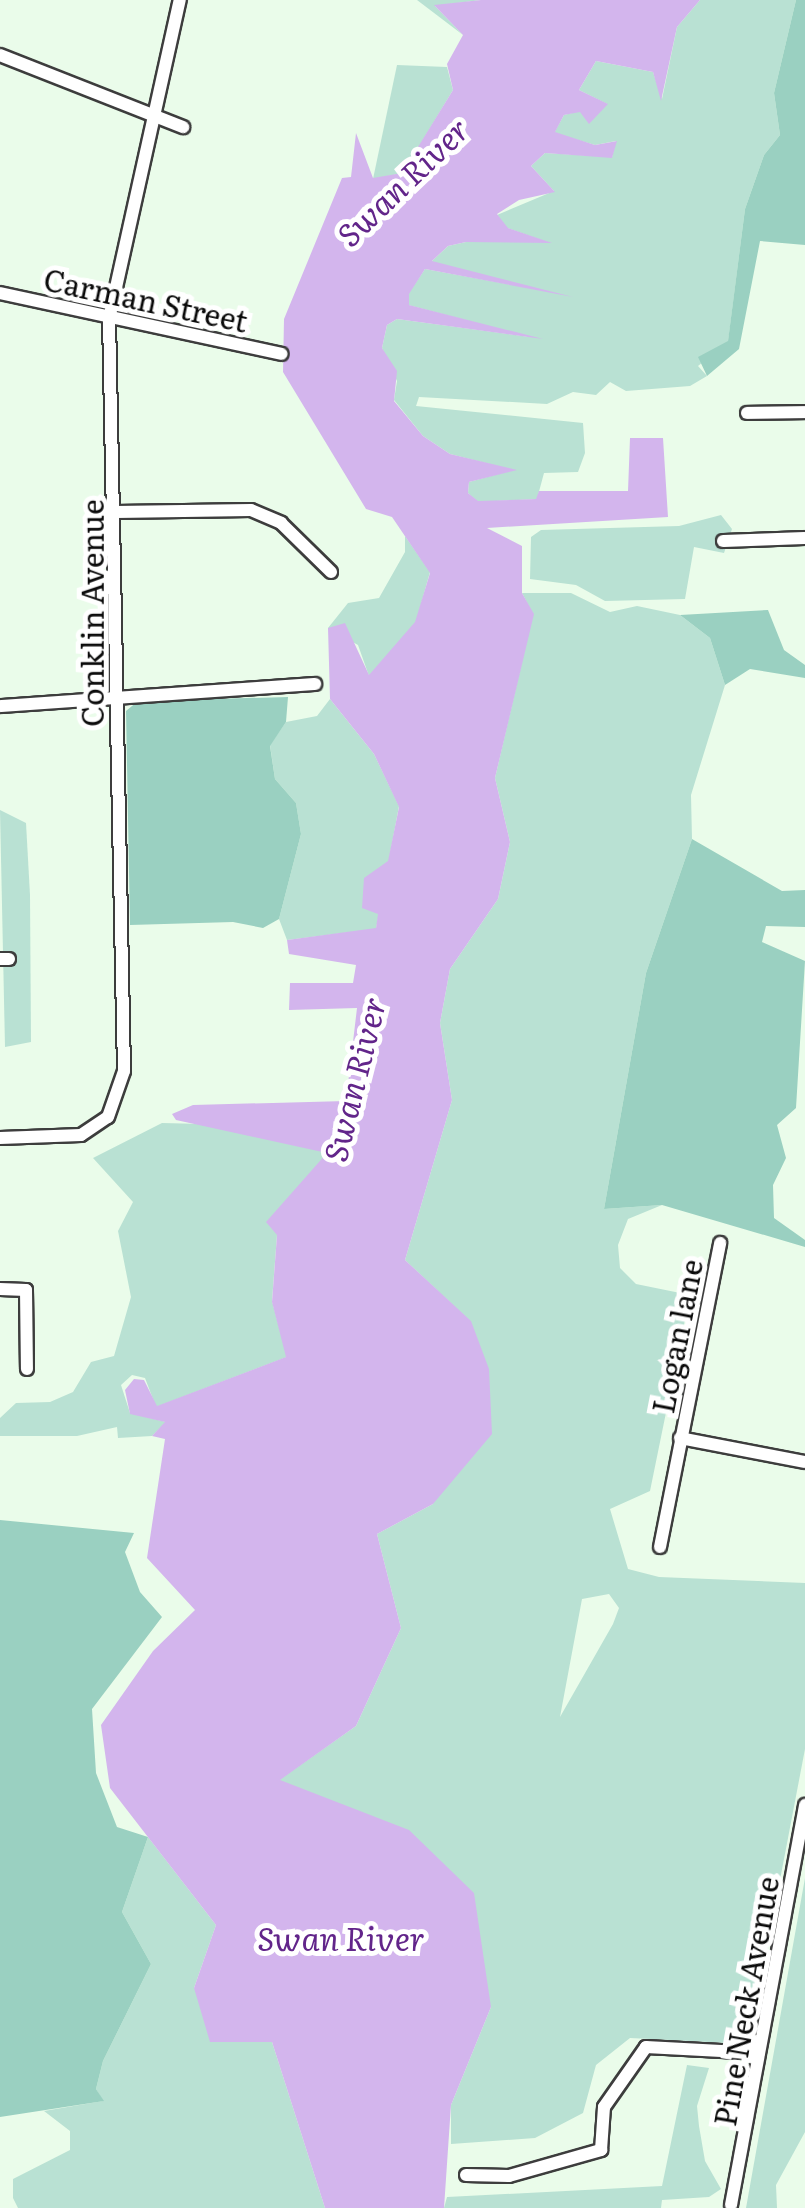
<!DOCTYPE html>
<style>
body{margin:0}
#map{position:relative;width:805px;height:2208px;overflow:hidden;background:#eafcea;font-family:Literata,serif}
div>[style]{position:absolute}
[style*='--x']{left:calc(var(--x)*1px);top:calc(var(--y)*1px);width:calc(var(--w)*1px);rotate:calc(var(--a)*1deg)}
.green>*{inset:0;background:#b9e1d3}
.forest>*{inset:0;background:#9ad0c1}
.water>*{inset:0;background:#d3b5ed}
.roads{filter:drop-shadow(2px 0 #3d3d3d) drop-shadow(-2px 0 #3d3d3d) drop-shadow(0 2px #3d3d3d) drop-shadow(0 -2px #3d3d3d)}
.minor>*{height:12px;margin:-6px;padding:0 6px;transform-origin:6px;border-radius:6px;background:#fff}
span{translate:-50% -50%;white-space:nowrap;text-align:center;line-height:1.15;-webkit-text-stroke:10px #fff;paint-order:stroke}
.street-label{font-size:30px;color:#0a0a0a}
.water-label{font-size:32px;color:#62258a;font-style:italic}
</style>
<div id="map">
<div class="green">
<i style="clip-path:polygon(417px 0,481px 0,435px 6px,463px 35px)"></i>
<i style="clip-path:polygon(700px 0,796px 0,774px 93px,780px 135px,764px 155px,745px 209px,728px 342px,698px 366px,707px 376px,690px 386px,626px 391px,610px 382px,596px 395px,573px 392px,547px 404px,419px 397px,416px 406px,583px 423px,585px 453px,578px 472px,544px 473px,537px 499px,478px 502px,468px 493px,469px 482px,513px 470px,450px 454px,423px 436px,394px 400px,397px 381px,382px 348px,387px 325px,397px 319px,530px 337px,408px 305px,408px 294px,425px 269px,546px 291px,431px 262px,448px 246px,466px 242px,547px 242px,507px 228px,497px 215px,554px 191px,531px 166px,545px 153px,612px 157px,616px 141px,595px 145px,554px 133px,564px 115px,607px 104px,579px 90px,596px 61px,653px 72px,662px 99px,677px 27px)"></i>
<i style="clip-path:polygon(397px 65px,447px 67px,453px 90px,403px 173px,373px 179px)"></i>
<i style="clip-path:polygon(721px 515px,732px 529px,724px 553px,694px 547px,685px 599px,605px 601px,576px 585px,530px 579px,531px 537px,541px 530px,679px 526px)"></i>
<i style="clip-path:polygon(405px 536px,430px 572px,416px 622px,369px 676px,358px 645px,328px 628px,348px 603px,379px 598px,405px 552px)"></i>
<i style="clip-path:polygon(evenodd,522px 593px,571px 593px,610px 612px,637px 606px,680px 615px,710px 638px,725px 685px,691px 795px,692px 839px,646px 973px,604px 1209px,662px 1205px,628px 1219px,618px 1245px,620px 1268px,636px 1284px,690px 1295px,650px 1491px,610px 1509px,628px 1569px,659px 1577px,805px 1583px,805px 1749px,750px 2037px,728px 2043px,630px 2038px,596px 2065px,583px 2113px,535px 2138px,451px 2144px,451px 2105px,491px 2007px,279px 1780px,356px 1726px,401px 1628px,377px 1534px,433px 1504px,471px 1322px,405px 1260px,452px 1100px,440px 1023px,450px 969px,498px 899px,510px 842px,495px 778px,533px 614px,522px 593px,609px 1594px,619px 1608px,613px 1624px,560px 1717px,582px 1599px,609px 1594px)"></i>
<i style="clip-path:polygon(330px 699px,374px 754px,399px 806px,376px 929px,287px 940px,279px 919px,301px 834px,296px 803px,275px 779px,270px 745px,286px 722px,317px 716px)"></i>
<i style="clip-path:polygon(0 810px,26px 823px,30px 895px,31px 1042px,5px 1047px)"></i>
<i style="clip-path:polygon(162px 1123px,203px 1124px,328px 1152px,277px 1235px,272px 1301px,287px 1357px,156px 1407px,145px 1378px,132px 1375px,121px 1385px,130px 1413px,166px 1422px,152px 1436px,118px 1438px,117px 1427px,77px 1436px,0 1436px,0 1418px,16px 1403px,50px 1402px,73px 1392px,91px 1362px,114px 1356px,131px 1297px,118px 1231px,133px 1202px,93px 1158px)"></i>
<i style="clip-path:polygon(148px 1837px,216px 1925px,194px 1988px,272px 2042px,325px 2208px,18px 2208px,13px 2198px,13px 2179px,70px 2150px,70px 2131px,44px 2111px,103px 2101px,96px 2089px,103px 2061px,151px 1964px,122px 1912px)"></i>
<i style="clip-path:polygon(805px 1878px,805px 2132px,776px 2185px,777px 2208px,746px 2208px)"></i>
<i style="clip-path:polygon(687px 2065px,709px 2068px,697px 2106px,699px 2126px,705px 2161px,721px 2189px,709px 2197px,662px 2200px,661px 2208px,444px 2208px,447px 2197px,662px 2186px)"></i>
</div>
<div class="forest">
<i style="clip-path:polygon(796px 0,805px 0,805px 245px,760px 241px,739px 349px,707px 376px,698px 357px,728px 341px,745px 209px,764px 155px,780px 135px,774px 93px)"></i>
<i style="clip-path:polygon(768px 610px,784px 650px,805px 665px,805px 678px,750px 669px,725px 685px,710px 638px,680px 615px)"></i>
<i style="clip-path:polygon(288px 697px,286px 722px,270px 746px,275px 779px,296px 803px,301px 834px,279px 919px,263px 928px,233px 922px,130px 925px,126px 711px,138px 701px)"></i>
<i style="clip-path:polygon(692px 839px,782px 891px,805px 890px,805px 927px,766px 926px,762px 942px,805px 961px,796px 1108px,777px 1125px,786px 1158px,773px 1185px,774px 1218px,805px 1240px,805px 1247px,662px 1205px,604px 1209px,646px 973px)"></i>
<i style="clip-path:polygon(0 1520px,134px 1533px,125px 1552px,140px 1592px,162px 1617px,92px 1709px,96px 1773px,117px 1827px,148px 1837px,122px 1912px,151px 1964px,103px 2061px,96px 2089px,104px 2101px,0 2117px)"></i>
</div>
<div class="water">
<i style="clip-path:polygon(481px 0,700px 0,677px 27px,661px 101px,653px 72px,596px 61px,579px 90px,608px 104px,589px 124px,580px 112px,564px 115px,555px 132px,595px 145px,617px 141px,612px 158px,545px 153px,531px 166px,555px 192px,519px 200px,497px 214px,508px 228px,552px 243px,466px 242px,448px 246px,432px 261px,573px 297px,425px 269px,409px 294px,409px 305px,543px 339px,397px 319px,387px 325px,382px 348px,397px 371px,394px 401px,423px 436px,450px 454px,517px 470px,469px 482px,468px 493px,478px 501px,536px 499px,539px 491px,628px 491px,630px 438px,663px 438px,668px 517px,487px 528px,522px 546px,522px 593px,534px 614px,495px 778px,510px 842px,498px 899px,450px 969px,440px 1023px,452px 1100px,405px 1260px,471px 1321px,489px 1369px,492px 1434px,433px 1504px,377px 1534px,401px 1628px,356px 1726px,280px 1780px,409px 1830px,474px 1893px,491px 2007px,451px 2105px,444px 2208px,325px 2208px,272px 2042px,210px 2042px,194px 1988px,216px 1925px,110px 1788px,101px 1725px,153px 1651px,195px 1610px,147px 1558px,165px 1439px,152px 1436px,165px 1422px,130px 1414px,125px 1390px,134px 1379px,144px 1380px,157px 1406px,286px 1357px,272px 1302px,277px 1235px,266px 1222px,327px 1153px,176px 1120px,172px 1114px,193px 1105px,346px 1101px,357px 1008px,289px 1010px,290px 983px,353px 983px,356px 965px,289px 954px,287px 940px,376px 928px,378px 914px,362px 908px,364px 878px,388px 861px,399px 807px,374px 754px,330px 699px,328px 628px,345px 623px,369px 675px,415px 622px,430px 573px,392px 517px,366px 509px,283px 372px,284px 319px,342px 178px,351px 177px,356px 133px,373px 178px,402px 173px,453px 90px,447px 64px,463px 35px,434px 5px)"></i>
</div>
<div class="roads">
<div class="minor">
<i style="--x:0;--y:55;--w:197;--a:21.5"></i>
<i style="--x:0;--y:293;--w:288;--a:12.2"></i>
<i style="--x:747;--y:413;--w:58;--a:-1"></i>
<i style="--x:116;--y:512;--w:135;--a:-0.8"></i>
<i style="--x:251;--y:510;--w:33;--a:23"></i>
<i style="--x:281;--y:523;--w:70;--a:44.4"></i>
<i style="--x:723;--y:541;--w:82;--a:-2.1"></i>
<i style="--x:0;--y:706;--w:316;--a:-4"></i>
<i style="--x:0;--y:959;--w:9;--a:0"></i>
<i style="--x:0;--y:1138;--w:81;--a:-2.1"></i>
<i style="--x:81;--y:1135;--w:32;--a:-34"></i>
<i style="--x:108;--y:1117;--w:49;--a:-70.8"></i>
<i style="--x:124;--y:1071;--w:752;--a:-91.14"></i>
<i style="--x:109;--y:319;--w:327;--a:-77.5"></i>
<i style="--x:0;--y:1289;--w:26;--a:2"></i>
<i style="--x:26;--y:1290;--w:79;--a:89.3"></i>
<i style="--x:680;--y:1438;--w:127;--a:10.9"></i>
<i style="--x:660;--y:1547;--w:310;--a:-78.8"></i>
<i style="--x:466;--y:2175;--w:43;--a:1.3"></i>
<i style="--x:509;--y:2176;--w:96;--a:-15.8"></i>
<i style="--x:601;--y:2150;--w:43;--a:-86"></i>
<i style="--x:604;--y:2107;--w:73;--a:-55"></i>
<i style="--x:646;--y:2047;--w:113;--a:3"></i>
<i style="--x:731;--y:2205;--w:407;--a:-79.5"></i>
</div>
</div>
<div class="street-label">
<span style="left:146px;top:299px;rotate:12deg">Carman Street</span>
<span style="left:91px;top:613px;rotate:-90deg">Conklin Avenue</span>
<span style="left:676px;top:1336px;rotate:-79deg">Logan lane</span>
<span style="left:745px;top:2001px;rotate:-80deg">Pine Neck Avenue</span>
</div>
<div class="water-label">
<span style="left:402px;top:181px;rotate:-44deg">Swan River</span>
<span style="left:353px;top:1079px;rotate:-76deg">Swan River</span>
<span style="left:341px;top:1937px">Swan River</span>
</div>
</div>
